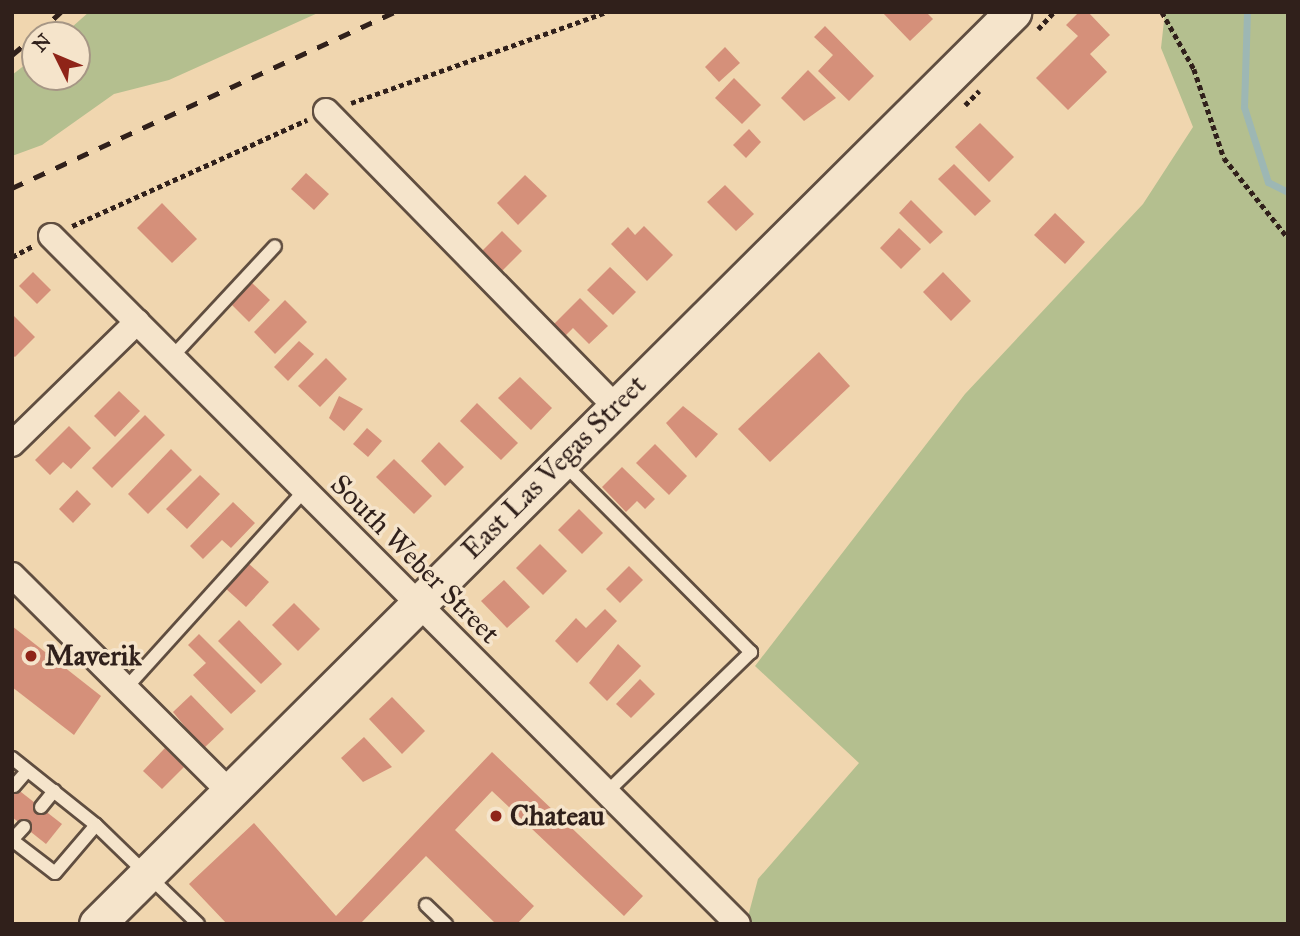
<!DOCTYPE html>
<style>
body{margin:0}
#map{position:relative;width:1300px;height:936px;overflow:hidden;background:#f0d6af;font-family:"IM FELL Great Primer",serif}
div>[style]{position:absolute}
[style*='--x']{left:calc(var(--x)*1px);top:calc(var(--y)*1px);width:calc(var(--w)*1px);rotate:calc(var(--a)*1deg)}
.green>*{inset:0;background:#b4bf8f}
.stream>*{height:7px;margin:-3.5px;padding:0 3.5px;transform-origin:3.5px;border-radius:3.5px;background:#9db7b4}
.building>*{inset:0;background:#d5907a}
.path>*{height:4.5px;margin-top:-2.25px;transform-origin:0;background:repeating-linear-gradient(90deg,#30201b 0 5px,transparent 0 8.5px)}
.roads{filter:drop-shadow(2px 0 #604e40) drop-shadow(-2px 0 #604e40) drop-shadow(0 2px #604e40) drop-shadow(0 -2px #604e40)}
.lane>*{height:12px;margin:-6px;padding:0 6px;transform-origin:6px;border-radius:6px;background:#f5e4cb}
.street>*{height:24px;margin:-12px;padding:0 12px;transform-origin:12px;border-radius:12px;background:#f5e4cb}
.secondary>*{height:35px;margin:-17.5px;padding:0 17.5px;transform-origin:17.5px;border-radius:17.5px;background:#f5e4cb}
.rail>*{height:5px;margin-top:-2.5px;transform-origin:0;background:repeating-linear-gradient(90deg,#30201b 0 12px,transparent 0 24px)}
.dots>*{width:19px;height:19px;translate:-50% -50%;box-sizing:border-box;border:4px solid #f5e4cb;border-radius:50%}
span{translate:-50% -50%;white-space:nowrap;text-align:center;line-height:1.15;-webkit-text-stroke:7px #f5e4cb;paint-order:stroke}
.street-label{font-size:28px;color:#30201b}
.poi-label{font-size:28px;color:#30201b;font-weight:700}
.left{translate:0 -50%;text-align:left}
.frame{position:absolute;inset:0;border:14px solid #30201b;pointer-events:none}
.north{position:absolute;left:21px;top:21px;width:70px;height:70px;box-sizing:border-box;background:#f5e4cb;border:2px solid #a69685;border-radius:50%;rotate:313deg;font-size:19px;font-weight:700;line-height:28px;text-align:center;color:#30201b}
.north::after{content:'';display:block;margin:auto;width:24px;height:32px;background:#8f2418;clip-path:polygon(50% 0,100% 100%,50% 72%,0 100%)}
</style>
<div id="map">
<div class="green">
<i style="clip-path:polygon(89px 12px,320px 12px,169px 80px,114px 94px,42px 145px,12px 156px,12px 75px,35px 57px,35px 77px,77px 77px,77px 35px,63px 35px)"></i>
<i style="clip-path:polygon(1165px 12px,1288px 12px,1288px 924px,746px 924px,758px 879px,859px 763px,755px 666px,965px 394px,1143px 204px,1193px 127px,1161px 48px)"></i>
</div>
<div class="stream">
<i style="--x:1247;--y:12;--w:95;--a:91.8"></i>
<i style="--x:1244;--y:107;--w:79;--a:72.3"></i>
<i style="--x:1268;--y:182;--w:22;--a:27"></i>
</div>
<div class="building">
<i style="clip-path:polygon(882px 12px,926px 12px,933px 19px,910px 41px)"></i>
<i style="clip-path:polygon(1079px 12px,1088px 12px,1110px 35px,1090px 54px,1107px 72px,1068px 110px,1036px 78px,1078px 36px,1066px 25px)"></i>
<i style="clip-path:polygon(825px 26px,874px 76px,849px 101px,818px 71px,833px 55px,814px 37px)"></i>
<i style="clip-path:polygon(725px 47px,740px 63px,719px 82px,705px 67px)"></i>
<i style="clip-path:polygon(808px 70px,836px 98px,804px 121px,781px 98px)"></i>
<i style="clip-path:polygon(734px 78px,761px 105px,742px 124px,715px 98px)"></i>
<i style="clip-path:polygon(980px 123px,1014px 157px,989px 182px,955px 147px)"></i>
<i style="clip-path:polygon(749px 129px,761px 142px,746px 158px,733px 145px)"></i>
<i style="clip-path:polygon(954px 164px,991px 201px,975px 216px,938px 179px)"></i>
<i style="clip-path:polygon(306px 173px,329px 194px,314px 210px,291px 189px)"></i>
<i style="clip-path:polygon(525px 175px,547px 196px,518px 225px,497px 203px)"></i>
<i style="clip-path:polygon(725px 185px,754px 214px,736px 231px,707px 202px)"></i>
<i style="clip-path:polygon(911px 200px,943px 232px,930px 244px,899px 213px)"></i>
<i style="clip-path:polygon(162px 203px,197px 239px,172px 263px,137px 228px)"></i>
<i style="clip-path:polygon(1055px 213px,1085px 242px,1065px 264px,1034px 235px)"></i>
<i style="clip-path:polygon(644px 226px,673px 255px,647px 281px,611px 244px,628px 227px,635px 235px)"></i>
<i style="clip-path:polygon(899px 228px,921px 249px,901px 269px,880px 248px)"></i>
<i style="clip-path:polygon(502px 231px,522px 251px,501px 272px,481px 252px)"></i>
<i style="clip-path:polygon(610px 267px,636px 292px,613px 315px,587px 290px)"></i>
<i style="clip-path:polygon(33px 272px,51px 290px,37px 304px,19px 286px)"></i>
<i style="clip-path:polygon(943px 272px,971px 301px,951px 321px,923px 292px)"></i>
<i style="clip-path:polygon(251px 282px,270px 300px,249px 322px,231px 304px)"></i>
<i style="clip-path:polygon(580px 298px,608px 326px,589px 344px,573px 328px,563px 338px,552px 326px)"></i>
<i style="clip-path:polygon(285px 300px,307px 322px,275px 354px,254px 332px)"></i>
<i style="clip-path:polygon(12px 314px,35px 337px,15px 357px,12px 355px)"></i>
<i style="clip-path:polygon(299px 341px,314px 354px,288px 381px,274px 367px)"></i>
<i style="clip-path:polygon(819px 352px,850px 386px,770px 462px,738px 429px)"></i>
<i style="clip-path:polygon(326px 358px,347px 379px,320px 407px,298px 386px)"></i>
<i style="clip-path:polygon(520px 377px,552px 408px,531px 430px,498px 398px)"></i>
<i style="clip-path:polygon(119px 391px,140px 411px,115px 437px,94px 416px)"></i>
<i style="clip-path:polygon(339px 396px,363px 409px,344px 431px,329px 418px)"></i>
<i style="clip-path:polygon(477px 403px,518px 443px,501px 460px,460px 421px)"></i>
<i style="clip-path:polygon(683px 406px,718px 434px,696px 458px,666px 423px)"></i>
<i style="clip-path:polygon(145px 415px,165px 435px,112px 488px,92px 468px)"></i>
<i style="clip-path:polygon(69px 426px,91px 448px,71px 469px,63px 462px,50px 475px,35px 460px)"></i>
<i style="clip-path:polygon(367px 428px,382px 441px,368px 457px,353px 444px)"></i>
<i style="clip-path:polygon(439px 442px,464px 467px,445px 486px,421px 461px)"></i>
<i style="clip-path:polygon(655px 444px,687px 476px,669px 495px,636px 463px)"></i>
<i style="clip-path:polygon(171px 449px,192px 470px,148px 514px,128px 494px)"></i>
<i style="clip-path:polygon(394px 459px,432px 496px,414px 514px,376px 477px)"></i>
<i style="clip-path:polygon(622px 467px,655px 499px,645px 509px,637px 501px,626px 512px,602px 487px)"></i>
<i style="clip-path:polygon(200px 475px,220px 494px,187px 529px,166px 509px)"></i>
<i style="clip-path:polygon(77px 490px,91px 504px,73px 523px,59px 509px)"></i>
<i style="clip-path:polygon(233px 502px,255px 523px,231px 548px,222px 540px,203px 559px,190px 546px)"></i>
<i style="clip-path:polygon(579px 509px,603px 533px,582px 554px,558px 530px)"></i>
<i style="clip-path:polygon(540px 544px,567px 571px,543px 595px,516px 568px)"></i>
<i style="clip-path:polygon(247px 562px,269px 582px,246px 607px,224px 587px)"></i>
<i style="clip-path:polygon(629px 566px,643px 580px,620px 603px,606px 589px)"></i>
<i style="clip-path:polygon(504px 580px,530px 607px,507px 628px,481px 601px)"></i>
<i style="clip-path:polygon(294px 603px,320px 629px,298px 651px,272px 625px)"></i>
<i style="clip-path:polygon(605px 609px,617px 621px,577px 663px,555px 641px,576px 618px,586px 628px)"></i>
<i style="clip-path:polygon(239px 620px,282px 664px,261px 684px,218px 641px)"></i>
<i style="clip-path:polygon(12px 626px,101px 696px,74px 735px,12px 687px)"></i>
<i style="clip-path:polygon(199px 634px,256px 691px,231px 714px,193px 675px,206px 663px,188px 645px)"></i>
<i style="clip-path:polygon(618px 644px,641px 666px,607px 701px,589px 683px)"></i>
<i style="clip-path:polygon(640px 679px,655px 694px,631px 718px,616px 704px)"></i>
<i style="clip-path:polygon(191px 695px,224px 729px,203px 749px,173px 712px)"></i>
<i style="clip-path:polygon(392px 697px,425px 731px,402px 754px,369px 719px)"></i>
<i style="clip-path:polygon(364px 737px,392px 767px,363px 782px,341px 758px)"></i>
<i style="clip-path:polygon(165px 748px,184px 767px,162px 789px,143px 771px)"></i>
<i style="clip-path:polygon(492px 752px,643px 896px,624px 916px,492px 791px,455px 830px,534px 906px,517px 924px,496px 924px,426px 856px,360px 924px,227px 924px,189px 884px,254px 823px,336px 916px)"></i>
<i style="clip-path:polygon(12px 785px,62px 824px,46px 844px,12px 817px)"></i>
</div>
<div class="path">
<i style="--x:1162;--y:12;--w:65;--a:60.7"></i>
<i style="--x:1194;--y:69;--w:94;--a:71.4"></i>
<i style="--x:1224;--y:158;--w:102;--a:51.3"></i>
<i style="--x:1038;--y:29;--w:23;--a:-47"></i>
<i style="--x:351;--y:103;--w:272;--a:-19.6"></i>
<i style="--x:965;--y:105;--w:20;--a:-45"></i>
<i style="--x:72;--y:226;--w:258;--a:-24.3"></i>
<i style="--x:12;--y:257;--w:24;--a:-28"></i>
</div>
<div class="roads">
<div class="lane">
<i style="--x:172;--y:357;--w:151;--a:-47.1"></i>
<i style="--x:563;--y:463;--w:267;--a:45.2"></i>
<i style="--x:751;--y:652;--w:202;--a:135.8"></i>
<i style="--x:126;--y:688;--w:266;--a:-47.9"></i>
<i style="--x:12;--y:758;--w:107;--a:38.6"></i>
<i style="--x:14;--y:786;--w:20;--a:-49"></i>
<i style="--x:41;--y:807;--w:21;--a:-51"></i>
<i style="--x:24;--y:827;--w:18;--a:133"></i>
<i style="--x:12;--y:840;--w:54;--a:37.5"></i>
<i style="--x:55;--y:873;--w:63;--a:-49.5"></i>
<i style="--x:96;--y:825;--w:142;--a:44.1"></i>
<i style="--x:426;--y:905;--w:28;--a:44"></i>
</div>
<div class="street">
<i style="--x:326;--y:111;--w:413;--a:45.6"></i>
<i style="--x:51;--y:236;--w:972;--a:45.04"></i>
<i style="--x:12;--y:444;--w:175;--a:-44.3"></i>
<i style="--x:12;--y:575;--w:306;--a:44.9"></i>
</div>
<div class="secondary">
<i style="--x:97;--y:924;--w:1293;--a:-44.87"></i>
</div>
</div>
<div class="rail">
<i style="--x:36;--y:35;--w:34;--a:-43"></i>
<i style="--x:12;--y:55;--w:30;--a:-40"></i>
<i style="--x:12;--y:188;--w:421;--a:-24.7"></i>
</div>
<div class="dots">
<i style="left:31px;top:656px;background:#8f2418"></i>
<i style="left:496px;top:816px;background:#8f2418"></i>
</div>
<div class="street-label">
<span style="left:554px;top:467px;rotate:-45deg">East Las Vegas Street</span>
<span style="left:415px;top:559px;rotate:45deg">South Weber Street</span>
</div>
<div class="poi-label">
<span class="left" style="left:45px;top:656px">Maverik</span>
<span class="left" style="left:510px;top:816px">Chateau</span>
</div>
<div class="frame"></div>
<div class="north">N</div>
</div>
